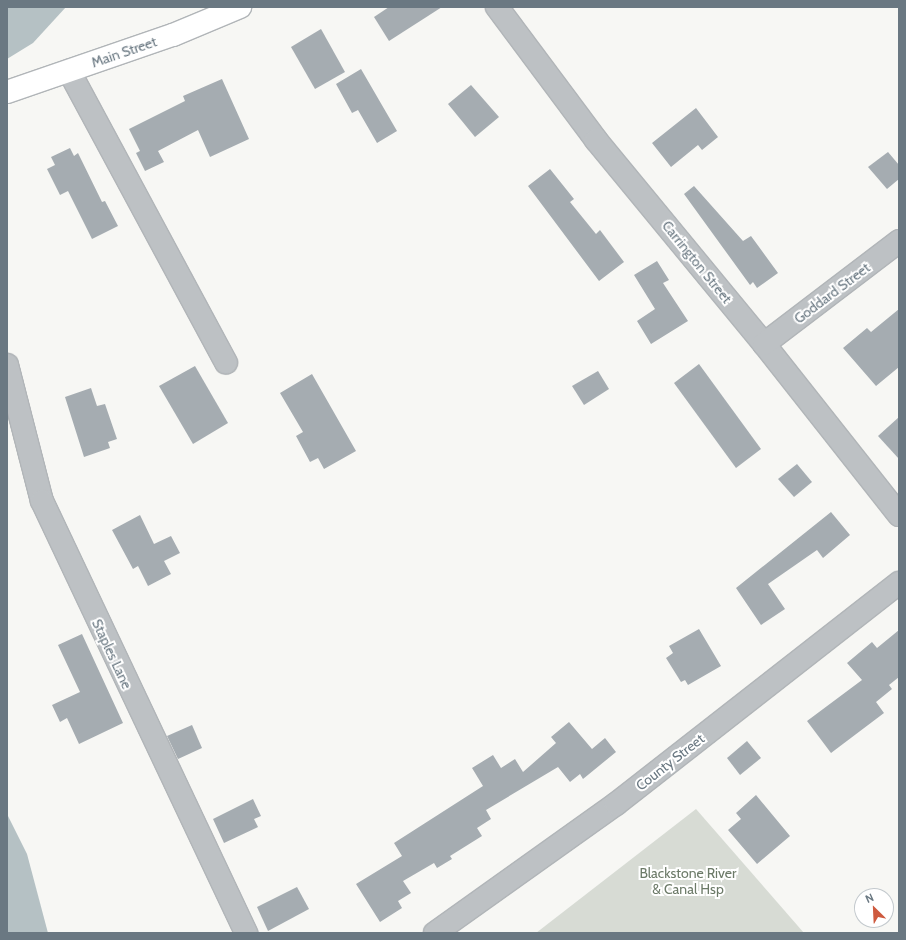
<!DOCTYPE html>
<style>
body{margin:0}
#map{position:relative;width:906px;height:940px;overflow:hidden;background:#f7f7f4;font-family:Cabin,sans-serif}
div>[style]{position:absolute}
[style*='--x']{left:calc(var(--x)*1px);top:calc(var(--y)*1px);width:calc(var(--w)*1px);rotate:calc(var(--a)*1deg)}
.green>*{inset:0;background:#d7dbd4}
.water>*{inset:0;background:#b5c1c4}
.building>*{inset:0;background:#a5acb1}
.roads{filter:drop-shadow(1px 0 #b1b5b8) drop-shadow(-1px 0 #b1b5b8) drop-shadow(0 1px #b1b5b8) drop-shadow(0 -1px #b1b5b8)}
.minor>*{height:22px;margin:-11px;padding:0 11px;transform-origin:11px;border-radius:11px;background:#bdc1c4}
.major>*{height:22px;margin:-11px;padding:0 11px;transform-origin:11px;border-radius:11px;background:#fff}
span{translate:-50% -50%;white-space:nowrap;text-align:center;line-height:1.15;-webkit-text-stroke:4px #fff;paint-order:stroke}
.street-label{font-size:14px;color:#6a7882}
.park-label{font-size:14px;color:#6c7a68}
.frame{position:absolute;inset:0;border:8px solid #6a7882;pointer-events:none}
.north{position:absolute;left:854px;top:888px;width:40px;height:40px;box-sizing:border-box;background:#fff;border:1px solid #c3c9cd;border-radius:50%;rotate:336deg;font-size:11px;font-weight:700;line-height:16px;text-align:center;color:#6a7882}
.north::after{content:'';display:block;margin:auto;width:14px;height:18px;background:#ce5a3e;clip-path:polygon(50% 0,100% 100%,50% 72%,0 100%)}
</style>
<div id="map">
<div class="green">
<i style="clip-path:polygon(696px 809px,804px 933px,536px 933px)"></i>
</div>
<div class="water">
<i style="clip-path:polygon(7px 7px,66px 7px,33px 43px,7px 59px)"></i>
<i style="clip-path:polygon(7px 814px,27px 854px,48px 933px,7px 933px)"></i>
</div>
<div class="building">
<i style="clip-path:polygon(389px 7px,442px 7px,389px 41px,374px 17px)"></i>
<i style="clip-path:polygon(321px 29px,345px 72px,315px 89px,291px 47px)"></i>
<i style="clip-path:polygon(361px 69px,397px 131px,377px 143px,358px 110px,352px 113px,336px 84px)"></i>
<i style="clip-path:polygon(222px 79px,249px 139px,210px 157px,198px 130px,158px 151px,164px 162px,145px 171px,136px 153px,140px 151px,129px 129px,185px 101px,183px 96px)"></i>
<i style="clip-path:polygon(471px 85px,499px 117px,475px 137px,448px 104px)"></i>
<i style="clip-path:polygon(696px 108px,718px 137px,702px 150px,698px 145px,671px 167px,652px 143px)"></i>
<i style="clip-path:polygon(70px 148px,74px 156px,78px 153px,102px 202px,105px 201px,118px 226px,92px 239px,68px 191px,60px 195px,47px 169px,55px 165px,51px 157px)"></i>
<i style="clip-path:polygon(888px 152px,899px 165px,899px 179px,887px 189px,868px 167px)"></i>
<i style="clip-path:polygon(550px 169px,574px 199px,570px 202px,596px 234px,600px 230px,624px 262px,599px 281px,528px 186px)"></i>
<i style="clip-path:polygon(694px 186px,743px 241px,751px 236px,778px 273px,757px 288px,753px 282px,750px 285px,684px 194px)"></i>
<i style="clip-path:polygon(657px 261px,669px 280px,663px 283px,688px 321px,651px 344px,637px 321px,655px 309px,634px 275px)"></i>
<i style="clip-path:polygon(899px 309px,899px 367px,876px 386px,843px 348px,867px 328px,871px 332px)"></i>
<i style="clip-path:polygon(699px 364px,761px 449px,736px 468px,674px 383px)"></i>
<i style="clip-path:polygon(195px 366px,228px 423px,193px 444px,159px 386px)"></i>
<i style="clip-path:polygon(598px 371px,609px 389px,584px 405px,572px 386px)"></i>
<i style="clip-path:polygon(312px 374px,356px 451px,324px 469px,318px 458px,310px 462px,296px 436px,303px 432px,280px 393px)"></i>
<i style="clip-path:polygon(91px 388px,97px 406px,105px 404px,117px 439px,108px 442px,110px 448px,84px 457px,65px 397px)"></i>
<i style="clip-path:polygon(899px 417px,899px 459px,878px 436px)"></i>
<i style="clip-path:polygon(797px 464px,812px 482px,794px 497px,778px 479px)"></i>
<i style="clip-path:polygon(831px 512px,850px 535px,823px 558px,817px 550px,768px 584px,785px 609px,761px 625px,736px 588px)"></i>
<i style="clip-path:polygon(140px 515px,154px 544px,171px 536px,180px 553px,164px 561px,171px 574px,148px 586px,138px 566px,133px 569px,112px 530px)"></i>
<i style="clip-path:polygon(699px 629px,721px 666px,688px 685px,685px 680px,681px 682px,666px 658px,673px 653px,669px 646px)"></i>
<i style="clip-path:polygon(899px 630px,899px 677px,889px 685px,892px 689px,876px 702px,884px 713px,831px 753px,807px 721px,862px 680px,847px 663px,872px 642px,877px 648px)"></i>
<i style="clip-path:polygon(82px 634px,123px 723px,79px 744px,67px 718px,60px 722px,52px 705px,80px 692px,58px 645px)"></i>
<i style="clip-path:polygon(569px 722px,592px 749px,605px 738px,616px 752px,583px 779px,580px 774px,570px 782px,558px 767px,486px 810px,491px 819px,477px 828px,482px 836px,450px 856px,452px 859px,437px 868px,434px 863px,403px 881px,411px 893px,398px 901px,402px 908px,380px 922px,356px 884px,402px 856px,394px 843px,483px 786px,472px 768px,493px 755px,501px 768px,515px 759px,523px 772px,556px 743px,551px 737px)"></i>
<i style="clip-path:polygon(192px 725px,202px 748px,178px 759px,167px 736px)"></i>
<i style="clip-path:polygon(747px 741px,761px 758px,740px 775px,727px 758px)"></i>
<i style="clip-path:polygon(756px 795px,790px 836px,757px 864px,728px 830px,741px 819px,736px 813px)"></i>
<i style="clip-path:polygon(253px 799px,261px 816px,254px 819px,258px 827px,224px 843px,213px 819px)"></i>
<i style="clip-path:polygon(297px 887px,309px 909px,268px 931px,257px 907px)"></i>
</div>
<div class="roads">
<div class="minor">
<i style="--x:497;--y:7;--w:166;--a:53.3"></i>
<i style="--x:596;--y:140;--w:264;--a:50.5"></i>
<i style="--x:764;--y:344;--w:218;--a:51.7"></i>
<i style="--x:69;--y:71;--w:331;--a:61.7"></i>
<i style="--x:764;--y:344;--w:170;--a:-37.3"></i>
<i style="--x:7;--y:365;--w:140;--a:75.6"></i>
<i style="--x:42;--y:501;--w:478;--a:64.7"></i>
<i style="--x:435;--y:933;--w:222;--a:-35.5"></i>
<i style="--x:616;--y:804;--w:359;--a:-38"></i>
</div>
<div class="major">
<i style="--x:7;--y:92;--w:176;--a:-19"></i>
<i style="--x:173;--y:35;--w:73;--a:-22.7"></i>
</div>
</div>
<div class="street-label">
<span style="left:124px;top:52px;rotate:-19deg">Main Street</span>
<span style="left:697px;top:262px;rotate:51deg">Carrington Street</span>
<span style="left:832px;top:293px;rotate:-37deg">Goddard Street</span>
<span style="left:112px;top:654px;rotate:65deg">Staples Lane</span>
<span style="left:670px;top:762px;rotate:-38deg">County Street</span>
</div>
<div class="park-label">
<span style="left:688px;top:881px">Blackstone River<br>&amp; Canal Hsp</span>
</div>
<div class="frame"></div>
<div class="north">N</div>
</div>
